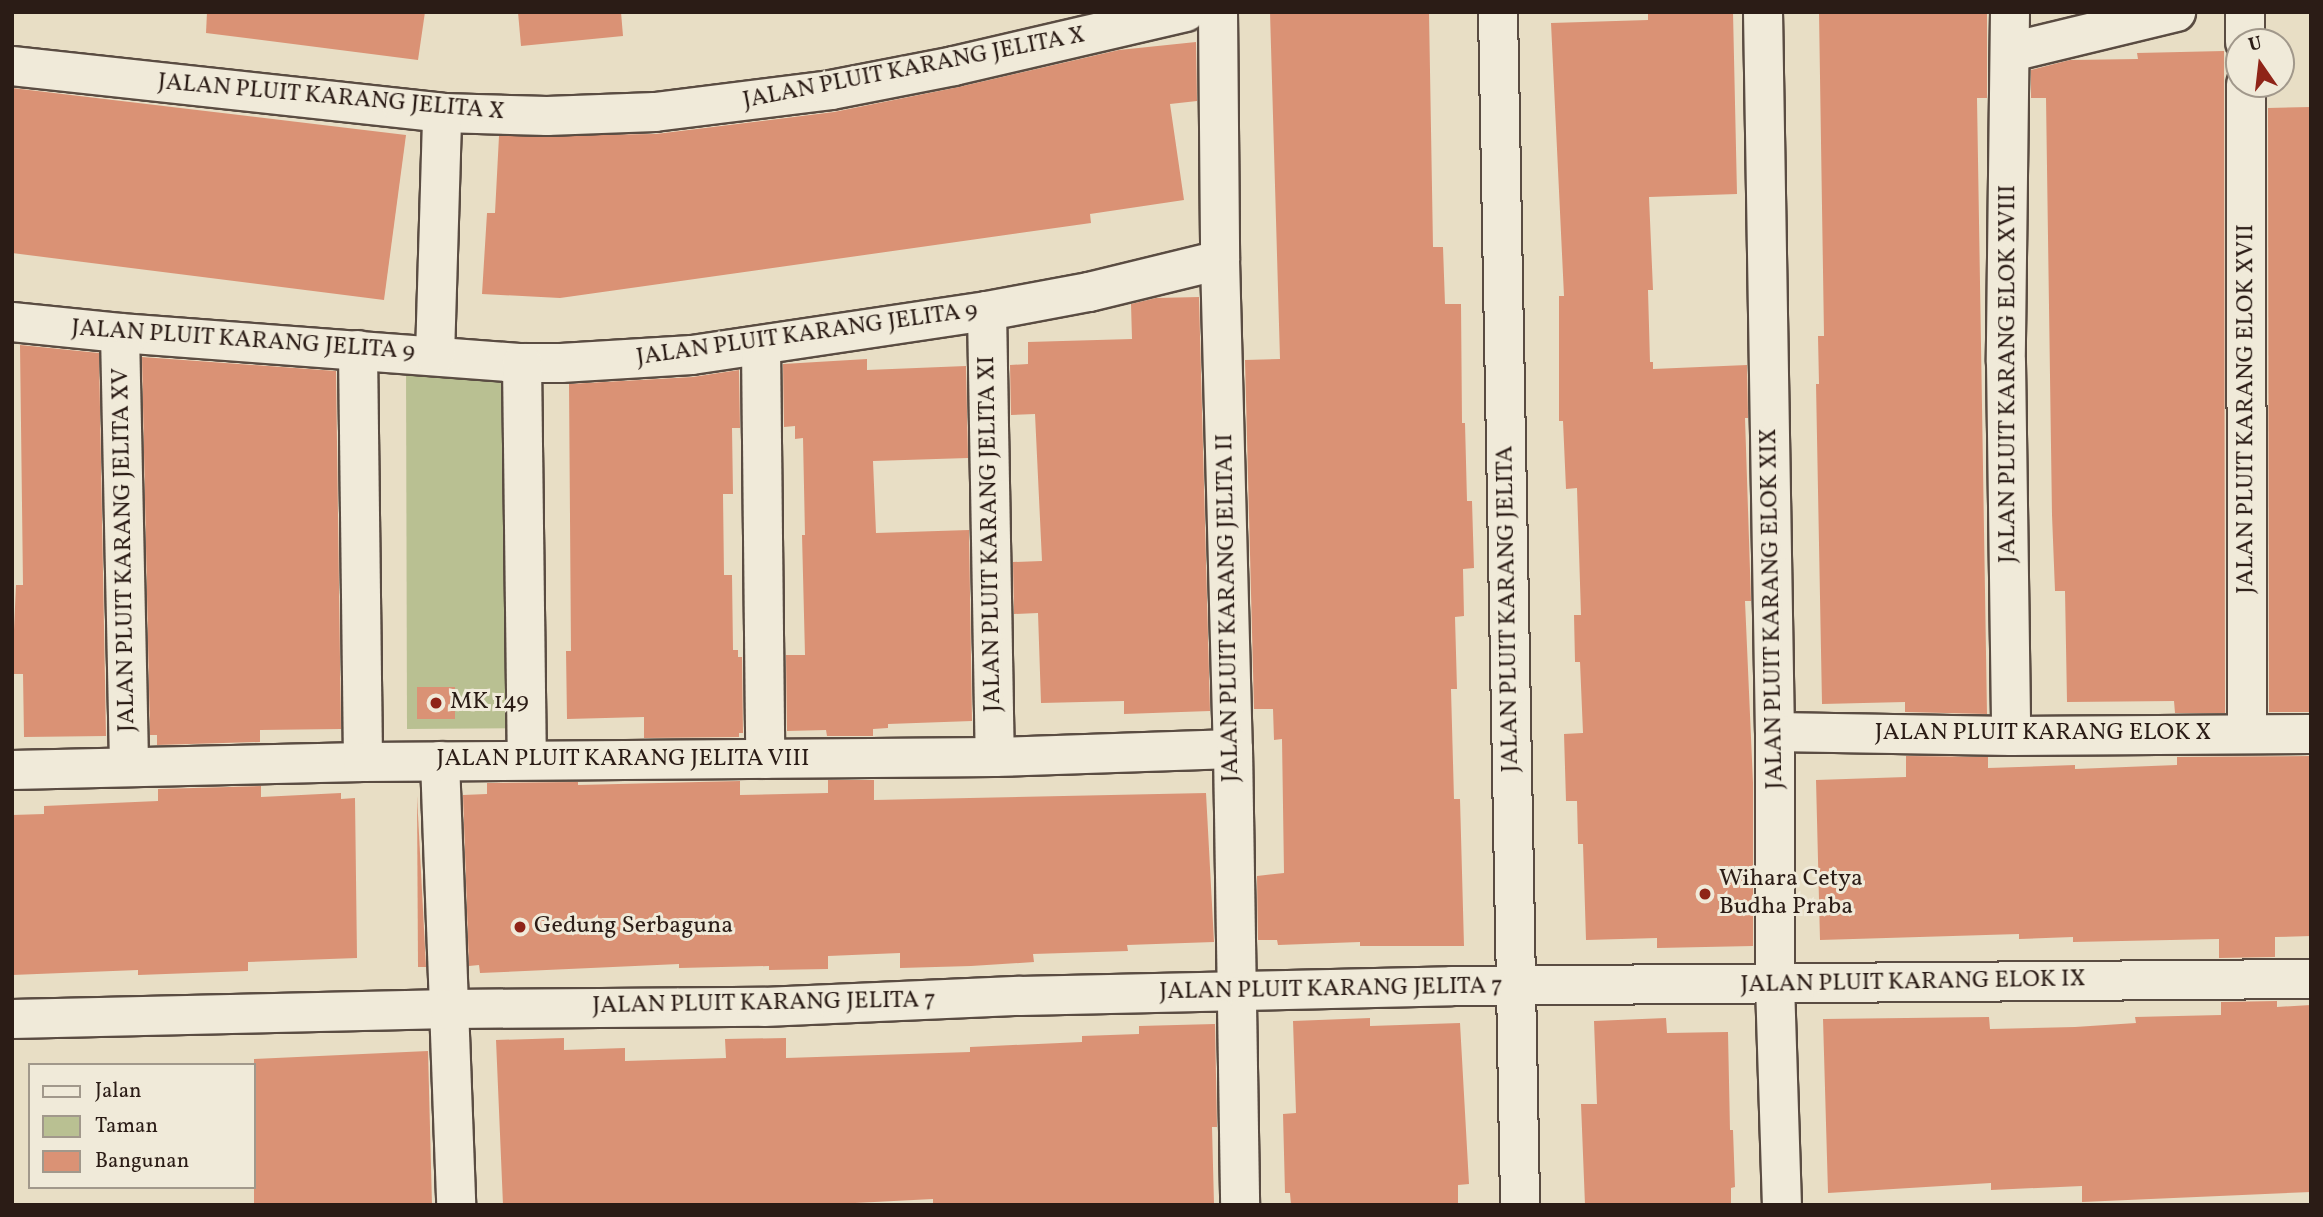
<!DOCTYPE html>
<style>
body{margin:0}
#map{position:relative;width:2323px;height:1217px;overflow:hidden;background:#e8dec5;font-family:Vollkorn,serif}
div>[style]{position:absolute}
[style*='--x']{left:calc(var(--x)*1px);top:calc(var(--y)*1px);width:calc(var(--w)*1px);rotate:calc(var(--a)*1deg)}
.green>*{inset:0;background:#b9c092}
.building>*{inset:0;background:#da9275}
.roads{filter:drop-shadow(2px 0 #5a4c42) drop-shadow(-2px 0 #5a4c42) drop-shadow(0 2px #5a4c42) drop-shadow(0 -2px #5a4c42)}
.minor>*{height:38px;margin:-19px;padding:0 19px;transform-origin:19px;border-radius:19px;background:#f0ead9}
.dots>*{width:19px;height:19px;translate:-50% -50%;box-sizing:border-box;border:4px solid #f0ead9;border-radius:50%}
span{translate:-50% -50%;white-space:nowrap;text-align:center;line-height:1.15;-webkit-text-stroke:6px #f0ead9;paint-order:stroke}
.street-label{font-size:24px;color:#2b1c16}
.poi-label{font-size:24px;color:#2b1c16}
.left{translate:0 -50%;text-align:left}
.frame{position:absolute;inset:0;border:14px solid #2b1c16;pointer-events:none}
.legend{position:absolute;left:28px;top:1063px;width:228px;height:126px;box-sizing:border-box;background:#f0ead9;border:2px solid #a1988b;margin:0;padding:9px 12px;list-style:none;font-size:21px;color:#2b1c16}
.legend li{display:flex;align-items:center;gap:14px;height:35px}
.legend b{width:35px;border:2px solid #a1988b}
.north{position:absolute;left:2225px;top:28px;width:70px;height:70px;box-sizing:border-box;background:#f0ead9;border:2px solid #a1988b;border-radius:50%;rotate:346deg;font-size:19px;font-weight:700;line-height:28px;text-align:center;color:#2b1c16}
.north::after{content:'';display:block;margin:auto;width:24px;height:32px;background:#8f2418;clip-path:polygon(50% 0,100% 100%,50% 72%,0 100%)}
</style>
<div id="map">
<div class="green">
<i style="clip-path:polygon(541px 363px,542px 728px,407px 729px,406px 364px)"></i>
</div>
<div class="building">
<i style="clip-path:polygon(207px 12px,425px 12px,418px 60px,206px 33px)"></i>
<i style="clip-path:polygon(518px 12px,621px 12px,623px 36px,521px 46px)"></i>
<i style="clip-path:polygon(1270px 12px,1429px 12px,1433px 247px,1443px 247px,1445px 304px,1461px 304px,1462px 423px,1465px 423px,1467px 501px,1472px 501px,1474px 568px,1463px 569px,1464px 616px,1455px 617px,1457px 689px,1451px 689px,1454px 799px,1460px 799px,1464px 946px,1360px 946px,1360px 942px,1278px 945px,1277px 940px,1258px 940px,1257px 876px,1284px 873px,1282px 739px,1274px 740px,1273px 709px,1254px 709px,1245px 360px,1280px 359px)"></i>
<i style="clip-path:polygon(1648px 12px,1733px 12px,1737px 194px,1649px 197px,1653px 290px,1648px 290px,1650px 362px,1653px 362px,1653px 369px,1747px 365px,1748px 418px,1745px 418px,1751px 601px,1745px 601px,1753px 783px,1753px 946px,1657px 948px,1657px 938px,1586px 940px,1583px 844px,1578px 844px,1577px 801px,1566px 801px,1564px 734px,1583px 733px,1580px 662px,1575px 662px,1574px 615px,1581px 615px,1577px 488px,1566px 489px,1563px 421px,1559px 421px,1559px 296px,1564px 296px,1551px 23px,1648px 20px)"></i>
<i style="clip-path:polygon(1819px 12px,1987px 12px,1987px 98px,1977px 98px,1987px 714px,1905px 712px,1905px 702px,1822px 704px,1816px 384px,1819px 384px,1818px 336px,1824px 336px)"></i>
<i style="clip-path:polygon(1196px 42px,1197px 101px,1170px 104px,1184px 200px,1090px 214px,1091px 223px,560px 298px,482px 294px,487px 213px,495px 213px,499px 136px,656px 134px,834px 112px,959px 87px,1119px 50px)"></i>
<i style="clip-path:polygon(2224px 51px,2225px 713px,2175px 713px,2174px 701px,2067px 702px,2065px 591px,2055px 591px,2052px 515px,2046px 98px,2031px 98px,2031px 70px,2070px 60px,2138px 59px,2137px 53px)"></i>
<i style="clip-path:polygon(12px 88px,406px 135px,384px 300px,12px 253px)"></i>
<i style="clip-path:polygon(2311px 107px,2311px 712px,2269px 712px,2268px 108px)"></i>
<i style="clip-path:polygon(1199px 297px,1210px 711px,1124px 714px,1124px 701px,1041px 703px,1038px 613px,1014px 614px,1013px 562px,1042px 561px,1035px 414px,1011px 415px,1010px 365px,1028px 364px,1028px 342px,1132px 339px,1131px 304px,1156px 298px)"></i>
<i style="clip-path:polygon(20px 345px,99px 353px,106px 736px,24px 737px,23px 674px,12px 674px,16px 585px,23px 585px)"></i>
<i style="clip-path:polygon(142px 357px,336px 371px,341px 729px,260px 730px,260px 742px,157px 745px,157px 735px,150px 735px)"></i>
<i style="clip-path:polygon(867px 359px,867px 370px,966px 366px,968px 458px,873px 461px,876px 533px,969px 530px,972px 721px,888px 724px,888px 728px,873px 729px,873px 736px,827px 736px,826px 730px,787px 731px,786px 655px,805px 655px,802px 535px,805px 535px,803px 438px,795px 439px,795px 426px,784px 427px,783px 364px)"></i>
<i style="clip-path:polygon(739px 370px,740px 428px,732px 428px,733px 494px,723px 494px,724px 575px,732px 575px,733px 650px,738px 650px,738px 657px,742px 657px,743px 733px,739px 733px,739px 737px,644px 738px,644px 717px,567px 719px,566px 651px,571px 651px,569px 384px,693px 377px)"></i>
<i style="clip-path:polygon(417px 687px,455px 687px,455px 719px,417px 719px)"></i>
<i style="clip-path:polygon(1906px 756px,1988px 757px,1988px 768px,2075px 765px,2075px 769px,2177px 765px,2177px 757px,2311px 756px,2311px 936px,2275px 937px,2275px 957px,2219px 958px,2219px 939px,2073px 942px,2073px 937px,2019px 939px,2019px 934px,1820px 940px,1816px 780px,1906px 777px)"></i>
<i style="clip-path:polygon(828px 780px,874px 780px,874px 800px,1206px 793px,1214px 942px,1127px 945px,1128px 951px,1033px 954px,1034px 962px,971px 966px,900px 968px,900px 953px,828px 956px,828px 969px,769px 970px,769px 966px,679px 968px,679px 964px,480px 973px,479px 965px,469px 966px,463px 795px,487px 794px,487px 783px,578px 782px,578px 785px,740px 781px,740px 795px,828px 793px)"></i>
<i style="clip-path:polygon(261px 786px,261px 797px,341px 793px,341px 799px,355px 798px,357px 958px,248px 962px,248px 971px,138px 975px,138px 970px,12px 975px,12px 815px,44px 814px,44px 806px,158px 801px,158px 789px)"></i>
<i style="clip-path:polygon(417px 796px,426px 967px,418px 967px)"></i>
<i style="clip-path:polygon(2277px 1001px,2277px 1007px,2311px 1005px,2311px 1192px,2082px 1202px,2082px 1186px,1991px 1190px,1991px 1183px,1828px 1193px,1823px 1019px,1989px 1017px,1990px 1029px,2075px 1027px,2136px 1023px,2135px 1017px,2221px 1015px,2221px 1002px)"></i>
<i style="clip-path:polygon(1370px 1018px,1370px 1026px,1460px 1023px,1469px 1184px,1458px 1185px,1458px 1205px,1291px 1205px,1290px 1193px,1285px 1193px,1283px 1114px,1296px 1113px,1293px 1021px)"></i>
<i style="clip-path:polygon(1666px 1018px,1667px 1033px,1728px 1032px,1730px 1130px,1733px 1130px,1735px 1187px,1731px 1188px,1731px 1205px,1585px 1205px,1581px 1104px,1597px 1104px,1594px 1021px)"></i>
<i style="clip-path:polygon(1215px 1024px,1217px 1127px,1212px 1127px,1214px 1204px,933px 1205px,933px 1199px,816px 1205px,503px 1205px,496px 1040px,564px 1038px,564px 1050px,625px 1048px,625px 1061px,726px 1058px,725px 1039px,786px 1038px,786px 1058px,970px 1052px,970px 1047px,1082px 1042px,1082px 1036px,1139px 1034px,1139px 1026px)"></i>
<i style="clip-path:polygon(428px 1051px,432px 1205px,254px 1205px,254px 1059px)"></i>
</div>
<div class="roads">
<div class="minor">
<i style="--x:1218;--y:12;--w:248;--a:89.5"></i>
<i style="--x:1220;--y:260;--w:489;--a:88.5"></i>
<i style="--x:1233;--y:749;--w:456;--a:89.1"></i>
<i style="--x:1498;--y:12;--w:1193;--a:88.94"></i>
<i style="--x:1763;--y:12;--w:720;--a:89.05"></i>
<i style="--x:1775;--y:732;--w:252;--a:90"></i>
<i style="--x:1775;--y:984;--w:221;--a:88.2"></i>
<i style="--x:2010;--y:12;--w:350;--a:90.7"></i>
<i style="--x:2006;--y:362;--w:374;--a:89.2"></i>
<i style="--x:2245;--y:12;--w:30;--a:90"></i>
<i style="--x:2011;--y:52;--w:170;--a:-13.6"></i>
<i style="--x:12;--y:66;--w:433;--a:6.2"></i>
<i style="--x:442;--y:113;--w:105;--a:1.6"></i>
<i style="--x:547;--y:116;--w:108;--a:-2.1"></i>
<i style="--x:655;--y:112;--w:177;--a:-7.1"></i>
<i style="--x:831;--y:90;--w:125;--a:-11"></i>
<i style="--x:954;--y:66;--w:238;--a:-13.1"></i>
<i style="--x:2246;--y:84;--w:650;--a:89.91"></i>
<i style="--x:987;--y:311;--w:446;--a:89"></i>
<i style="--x:12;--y:322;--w:109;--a:5.8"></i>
<i style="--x:120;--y:333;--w:403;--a:4.3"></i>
<i style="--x:522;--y:363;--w:39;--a:0"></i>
<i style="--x:561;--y:363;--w:131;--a:-3.5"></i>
<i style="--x:692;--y:355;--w:298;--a:-8.5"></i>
<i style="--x:987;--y:311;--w:104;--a:-10.6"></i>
<i style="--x:1089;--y:292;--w:135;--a:-13.7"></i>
<i style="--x:120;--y:333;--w:434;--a:88.8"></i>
<i style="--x:761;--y:346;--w:413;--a:89.4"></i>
<i style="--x:358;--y:350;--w:412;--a:89.3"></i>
<i style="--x:435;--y:356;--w:243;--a:-88.3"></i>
<i style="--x:522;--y:363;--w:397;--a:89.3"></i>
<i style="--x:1775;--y:732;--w:236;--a:1"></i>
<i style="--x:2011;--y:736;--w:300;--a:-0.4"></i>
<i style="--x:440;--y:761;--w:444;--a:87.9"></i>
<i style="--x:12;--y:770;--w:351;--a:-1.3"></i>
<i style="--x:363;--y:762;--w:632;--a:-0.45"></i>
<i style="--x:995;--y:757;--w:238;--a:-1.9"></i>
<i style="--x:12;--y:1019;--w:438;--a:-1.3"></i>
<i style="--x:450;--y:1009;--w:314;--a:-0.4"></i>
<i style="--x:764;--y:1007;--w:256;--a:-2.5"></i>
<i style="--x:1020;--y:996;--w:432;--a:-1.3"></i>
<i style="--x:1452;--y:986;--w:859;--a:-0.47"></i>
</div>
</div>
<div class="dots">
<i style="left:436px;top:703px;background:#8f2418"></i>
<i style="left:1705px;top:894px;background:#8f2418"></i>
<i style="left:520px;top:927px;background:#8f2418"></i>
</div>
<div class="street-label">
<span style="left:914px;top:69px;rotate:-11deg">JALAN PLUIT KARANG JELITA X</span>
<span style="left:331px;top:98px;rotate:5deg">JALAN PLUIT KARANG JELITA X</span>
<span style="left:807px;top:335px;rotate:-8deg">JALAN PLUIT KARANG JELITA 9</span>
<span style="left:243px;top:341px;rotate:4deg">JALAN PLUIT KARANG JELITA 9</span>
<span style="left:2009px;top:374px;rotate:-90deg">JALAN PLUIT KARANG ELOK XVIII</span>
<span style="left:2247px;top:409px;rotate:-90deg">JALAN PLUIT KARANG ELOK XVII</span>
<span style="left:991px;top:534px;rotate:-91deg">JALAN PLUIT KARANG JELITA XI</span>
<span style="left:125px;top:550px;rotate:-91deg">JALAN PLUIT KARANG JELITA XV</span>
<span style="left:1229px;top:608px;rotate:-91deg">JALAN PLUIT KARANG JELITA II</span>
<span style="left:1509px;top:609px;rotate:-91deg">JALAN PLUIT KARANG JELITA</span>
<span style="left:1773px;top:609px;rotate:-91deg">JALAN PLUIT KARANG ELOK XIX</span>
<span style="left:2043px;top:734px">JALAN PLUIT KARANG ELOK X</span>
<span style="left:623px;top:760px">JALAN PLUIT KARANG JELITA VIII</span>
<span style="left:1913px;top:983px;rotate:-1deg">JALAN PLUIT KARANG ELOK IX</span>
<span style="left:1331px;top:990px;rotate:-1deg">JALAN PLUIT KARANG JELITA 7</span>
<span style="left:764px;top:1004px;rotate:-1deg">JALAN PLUIT KARANG JELITA 7</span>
</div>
<div class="poi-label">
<span class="left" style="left:450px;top:703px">MK 149</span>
<span class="left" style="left:1719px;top:894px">Wihara Cetya<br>Budha Praba</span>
<span class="left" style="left:534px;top:927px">Gedung Serbaguna</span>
</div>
<div class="frame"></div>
<ul class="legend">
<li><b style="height:9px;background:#f0ead9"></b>Jalan</li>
<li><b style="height:19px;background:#b9c092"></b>Taman</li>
<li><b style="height:19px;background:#da9275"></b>Bangunan</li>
</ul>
<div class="north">U</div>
</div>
